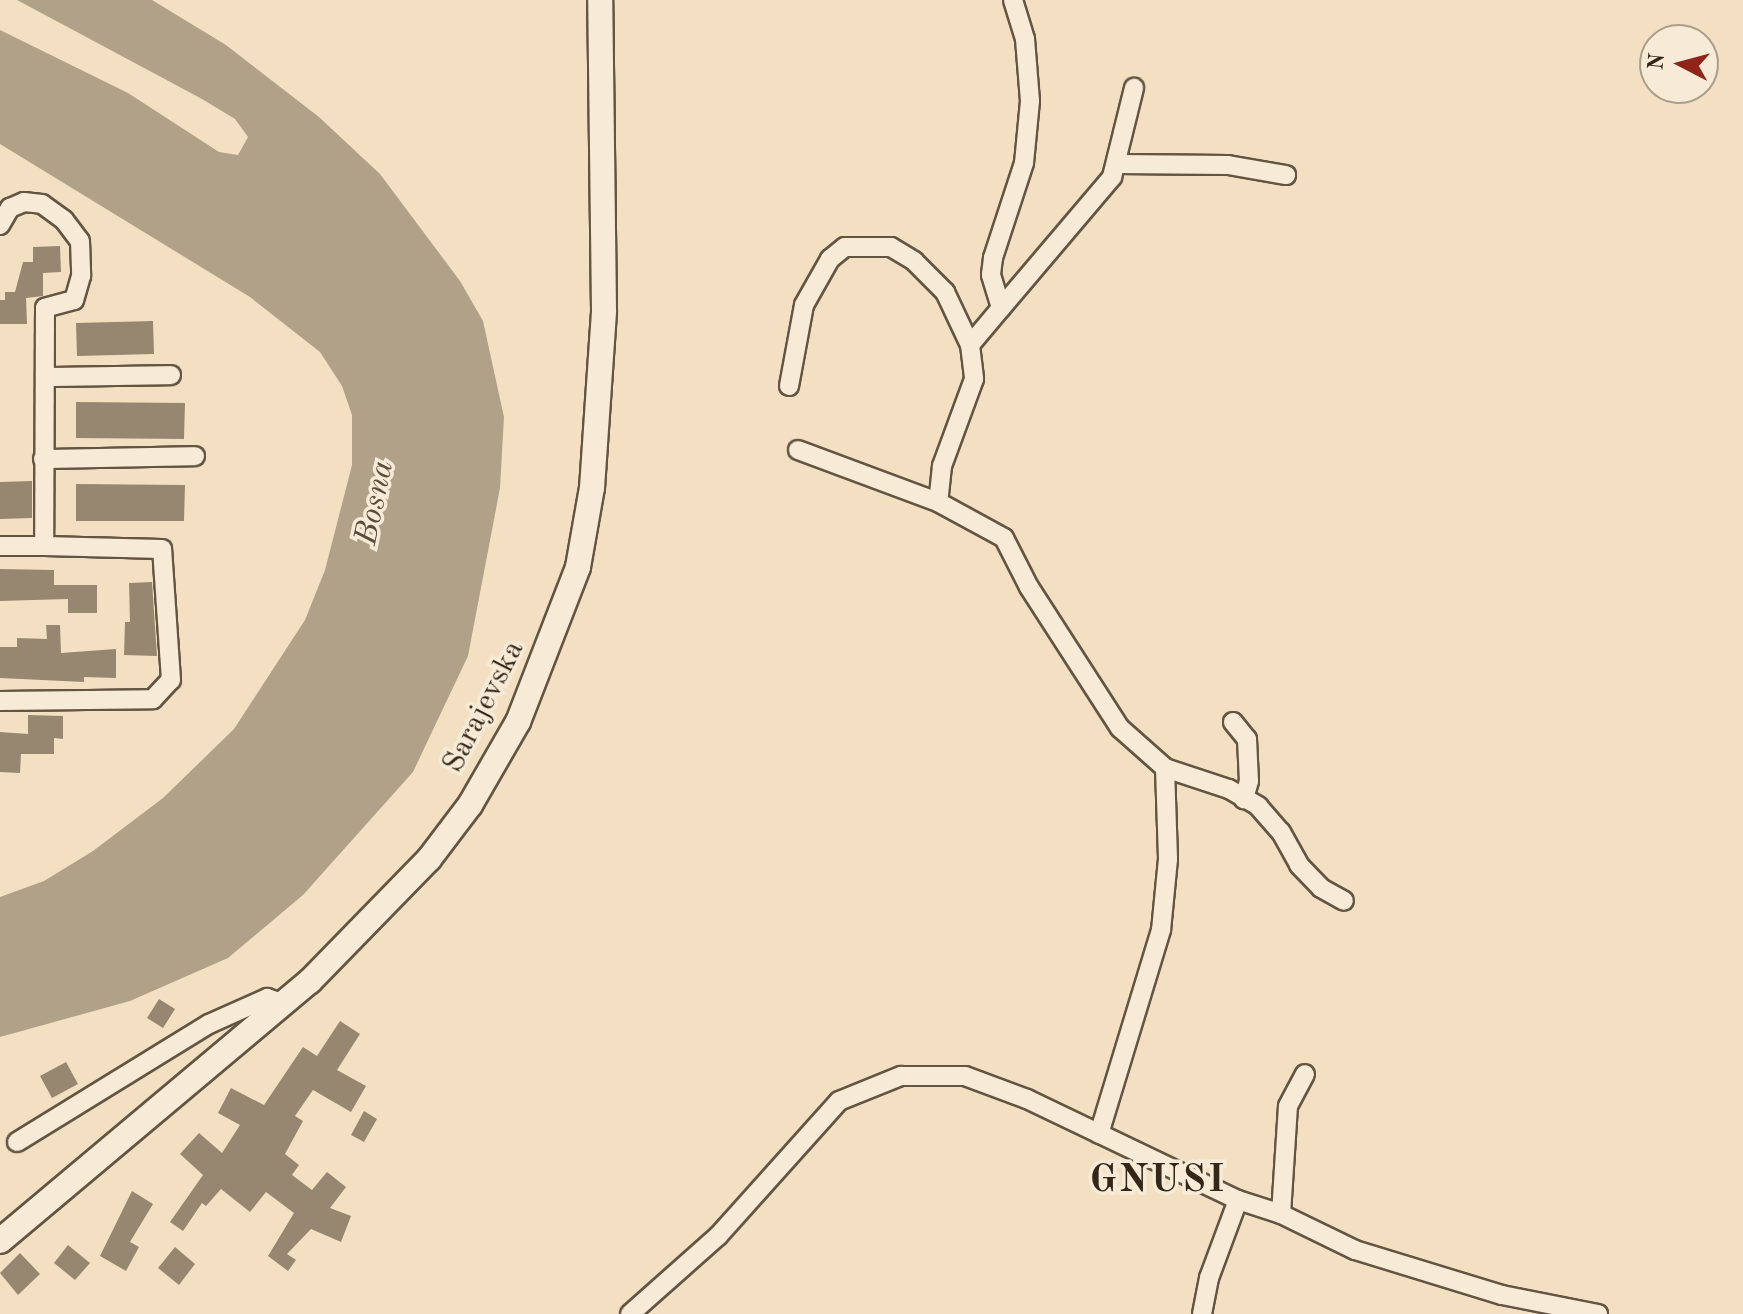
<!DOCTYPE html>
<style>
body{margin:0}
#map{position:relative;width:1743px;height:1314px;overflow:hidden;background:#f3e0c3;font-family:"Old Standard TT",serif}
div>[style]{position:absolute}
[style*='--x']{left:calc(var(--x)*1px);top:calc(var(--y)*1px);width:calc(var(--w)*1px);rotate:calc(var(--a)*1deg)}
.water>*{inset:0;background:#b2a189}
.building>*{inset:0;background:#978771}
.roads{filter:drop-shadow(2px 0 #645543) drop-shadow(-2px 0 #645543) drop-shadow(0 2px #645543) drop-shadow(0 -2px #645543)}
.minor>*{height:18px;margin:-9px;padding:0 9px;transform-origin:9px;border-radius:9px;background:#f7ebd8}
.secondary>*{height:24px;margin:-12px;padding:0 12px;transform-origin:12px;border-radius:12px;background:#f7ebd8}
span{translate:-50% -50%;white-space:nowrap;text-align:center;line-height:1.15;-webkit-text-stroke:7px #f7ebd8;paint-order:stroke}
.street-label{font-size:30px;color:#342718}
.water-label{font-size:32px;color:#5a4c3a;font-style:italic}
.district-label{font-size:38px;color:#342718;font-weight:700;letter-spacing:2px}
.north{position:absolute;left:1639px;top:24px;width:80px;height:80px;box-sizing:border-box;background:#f7ebd8;border:2px solid #a99d8b;border-radius:50%;rotate:276deg;font-size:22px;font-weight:700;line-height:32px;text-align:center;color:#342718}
.north::after{content:'';display:block;margin:auto;width:28px;height:36px;background:#8f2418;clip-path:polygon(50% 0,100% 100%,50% 72%,0 100%)}
</style>
<div id="map">
<div class="water">
<i style="clip-path:polygon(17px 0,152px 0,226px 45px,319px 117px,380px 174px,460px 281px,483px 321px,504px 417px,500px 488px,468px 656px,413px 772px,303px 895px,228px 958px,130px 1001px,0 1037px,0 897px,44px 881px,93px 851px,163px 798px,234px 729px,305px 620px,325px 570px,352px 465px,352px 415px,342px 386px,320px 352px,250px 297px,0 144px,0 30px,128px 93px,219px 152px,238px 155px,248px 137px,235px 119px,202px 99px)"></i>
</div>
<div class="building">
<i style="clip-path:polygon(60px 246px,61px 272px,43px 273px,43px 296px,26px 298px,27px 324px,0 324px,0 300px,5px 300px,5px 292px,15px 292px,23px 262px,33px 262px,33px 247px)"></i>
<i style="clip-path:polygon(153px 321px,154px 354px,77px 356px,76px 323px)"></i>
<i style="clip-path:polygon(76px 402px,185px 403px,184px 439px,76px 438px)"></i>
<i style="clip-path:polygon(32px 481px,32px 518px,0 519px,0 482px)"></i>
<i style="clip-path:polygon(76px 484px,185px 485px,184px 521px,76px 521px)"></i>
<i style="clip-path:polygon(0 569px,54px 570px,54px 585px,97px 585px,97px 613px,68px 613px,68px 599px,0 601px)"></i>
<i style="clip-path:polygon(152px 582px,157px 656px,124px 655px,125px 622px,130px 622px,129px 583px)"></i>
<i style="clip-path:polygon(46px 625px,60px 625px,61px 653px,116px 649px,116px 678px,84px 677px,84px 682px,0 678px,0 647px,17px 647px,17px 638px,47px 639px)"></i>
<i style="clip-path:polygon(28px 715px,63px 716px,63px 739px,54px 738px,54px 754px,21px 754px,20px 773px,0 772px,0 732px,28px 734px)"></i>
<i style="clip-path:polygon(159px 999px,175px 1009px,163px 1028px,147px 1018px)"></i>
<i style="clip-path:polygon(340px 1021px,360px 1034px,337px 1070px,366px 1086px,351px 1112px,313px 1090px,295px 1116px,303px 1121px,285px 1154px,299px 1165px,292px 1175px,312px 1190px,327px 1172px,346px 1187px,330px 1208px,351px 1216px,341px 1242px,311px 1229px,287px 1254px,296px 1260px,288px 1271px,268px 1256px,294px 1213px,266px 1192px,250px 1212px,221px 1189px,206px 1206px,202px 1203px,183px 1231px,170px 1222px,203px 1175px,180px 1154px,199px 1133px,222px 1153px,240px 1125px,218px 1113px,231px 1088px,264px 1105px,303px 1047px,317px 1056px)"></i>
<i style="clip-path:polygon(66px 1062px,78px 1084px,52px 1098px,40px 1076px)"></i>
<i style="clip-path:polygon(364px 1111px,377px 1119px,364px 1142px,351px 1135px)"></i>
<i style="clip-path:polygon(132px 1191px,153px 1204px,130px 1242px,139px 1247px,126px 1271px,100px 1256px)"></i>
<i style="clip-path:polygon(68px 1245px,90px 1263px,75px 1280px,54px 1263px)"></i>
<i style="clip-path:polygon(175px 1247px,195px 1264px,179px 1285px,158px 1268px)"></i>
<i style="clip-path:polygon(20px 1253px,40px 1274px,18px 1295px,0 1273px)"></i>
</div>
<div class="roads">
<div class="minor">
<i style="--x:1013;--y:0;--w:41;--a:72.9"></i>
<i style="--x:1025;--y:39;--w:62;--a:85.4"></i>
<i style="--x:1030;--y:101;--w:62;--a:95.5"></i>
<i style="--x:1024;--y:163;--w:100;--a:108.1"></i>
<i style="--x:993;--y:258;--w:17;--a:97"></i>
<i style="--x:991;--y:275;--w:34;--a:73"></i>
<i style="--x:1001;--y:308;--w:48;--a:130"></i>
<i style="--x:970;--y:345;--w:34;--a:83"></i>
<i style="--x:974;--y:379;--w:93;--a:110.2"></i>
<i style="--x:942;--y:466;--w:36;--a:96"></i>
<i style="--x:938;--y:502;--w:75;--a:28.6"></i>
<i style="--x:1004;--y:538;--w:55;--a:63"></i>
<i style="--x:1029;--y:587;--w:168;--a:57.2"></i>
<i style="--x:1120;--y:728;--w:60;--a:41.6"></i>
<i style="--x:1165;--y:768;--w:91;--a:88.1"></i>
<i style="--x:1168;--y:859;--w:71;--a:95.6"></i>
<i style="--x:1161;--y:930;--w:213;--a:106.9"></i>
<i style="--x:1118;--y:164;--w:110;--a:0.5"></i>
<i style="--x:1228;--y:165;--w:59;--a:9.8"></i>
<i style="--x:0;--y:225;--w:20;--a:-60"></i>
<i style="--x:10;--y:208;--w:15;--a:-23"></i>
<i style="--x:24;--y:202;--w:18;--a:6"></i>
<i style="--x:42;--y:204;--w:27;--a:36"></i>
<i style="--x:64;--y:220;--w:26;--a:53"></i>
<i style="--x:80;--y:241;--w:35;--a:88"></i>
<i style="--x:81;--y:276;--w:25;--a:106"></i>
<i style="--x:74;--y:300;--w:30;--a:165"></i>
<i style="--x:45;--y:308;--w:238;--a:90.2"></i>
<i style="--x:44;--y:546;--w:44;--a:180"></i>
<i style="--x:1001;--y:308;--w:172;--a:-49.7"></i>
<i style="--x:1112;--y:177;--w:92;--a:-76.1"></i>
<i style="--x:45;--y:377;--w:126;--a:-0.9"></i>
<i style="--x:789;--y:386;--w:82;--a:-79.5"></i>
<i style="--x:804;--y:305;--w:53;--a:-60.5"></i>
<i style="--x:830;--y:259;--w:19;--a:-39"></i>
<i style="--x:845;--y:247;--w:46;--a:0"></i>
<i style="--x:891;--y:247;--w:27;--a:31"></i>
<i style="--x:914;--y:261;--w:44;--a:45"></i>
<i style="--x:945;--y:292;--w:59;--a:64.7"></i>
<i style="--x:798;--y:450;--w:149;--a:20.4"></i>
<i style="--x:43;--y:459;--w:152;--a:-1.1"></i>
<i style="--x:0;--y:701;--w:153;--a:-0.7"></i>
<i style="--x:153;--y:699;--w:26;--a:-47"></i>
<i style="--x:171;--y:680;--w:131;--a:-93.9"></i>
<i style="--x:162;--y:549;--w:118;--a:-178.5"></i>
<i style="--x:1233;--y:722;--w:22;--a:51"></i>
<i style="--x:1247;--y:739;--w:42;--a:87.3"></i>
<i style="--x:1249;--y:781;--w:19;--a:106"></i>
<i style="--x:1165;--y:768;--w:67;--a:18.2"></i>
<i style="--x:1229;--y:789;--w:34;--a:30"></i>
<i style="--x:1258;--y:806;--w:35;--a:49"></i>
<i style="--x:1281;--y:832;--w:38;--a:61"></i>
<i style="--x:1299;--y:865;--w:32;--a:46"></i>
<i style="--x:1321;--y:888;--w:26;--a:29"></i>
<i style="--x:17;--y:1142;--w:225;--a:-31.6"></i>
<i style="--x:209;--y:1024;--w:64;--a:-24.1"></i>
<i style="--x:267;--y:998;--w:18;--a:19"></i>
<i style="--x:1281;--y:1214;--w:108;--a:-86.3"></i>
<i style="--x:1288;--y:1106;--w:36;--a:-62"></i>
<i style="--x:630;--y:1314;--w:118;--a:-41.6"></i>
<i style="--x:718;--y:1236;--w:181;--a:-48.1"></i>
<i style="--x:839;--y:1101;--w:67;--a:-22"></i>
<i style="--x:901;--y:1076;--w:64;--a:0"></i>
<i style="--x:965;--y:1076;--w:66;--a:20.4"></i>
<i style="--x:1027;--y:1099;--w:234;--a:25.6"></i>
<i style="--x:1202;--y:1314;--w:37;--a:-79"></i>
<i style="--x:1209;--y:1278;--w:83;--a:-69.6"></i>
<i style="--x:1238;--y:1200;--w:45;--a:18"></i>
<i style="--x:1281;--y:1214;--w:82;--a:25.9"></i>
<i style="--x:1355;--y:1250;--w:154;--a:17"></i>
<i style="--x:1502;--y:1295;--w:98;--a:11.2"></i>
</div>
<div class="secondary">
<i style="--x:0;--y:1241;--w:405;--a:-40"></i>
<i style="--x:310;--y:981;--w:170;--a:-45.7"></i>
<i style="--x:429;--y:859;--w:68;--a:-52.8"></i>
<i style="--x:470;--y:805;--w:96;--a:-60"></i>
<i style="--x:518;--y:722;--w:166;--a:-68.8"></i>
<i style="--x:578;--y:567;--w:80;--a:-80"></i>
<i style="--x:592;--y:488;--w:178;--a:-86.1"></i>
<i style="--x:604;--y:310;--w:310;--a:-90.7"></i>
</div>
</div>
<div class="street-label">
<span style="left:484px;top:707px;rotate:-63deg">Sarajevska</span>
</div>
<div class="water-label">
<span style="left:376px;top:503px;rotate:-78deg">Bosna</span>
</div>
<div class="district-label">
<span style="left:1158px;top:1182px">GNUSI</span>
</div>
<div class="north">N</div>
</div>
